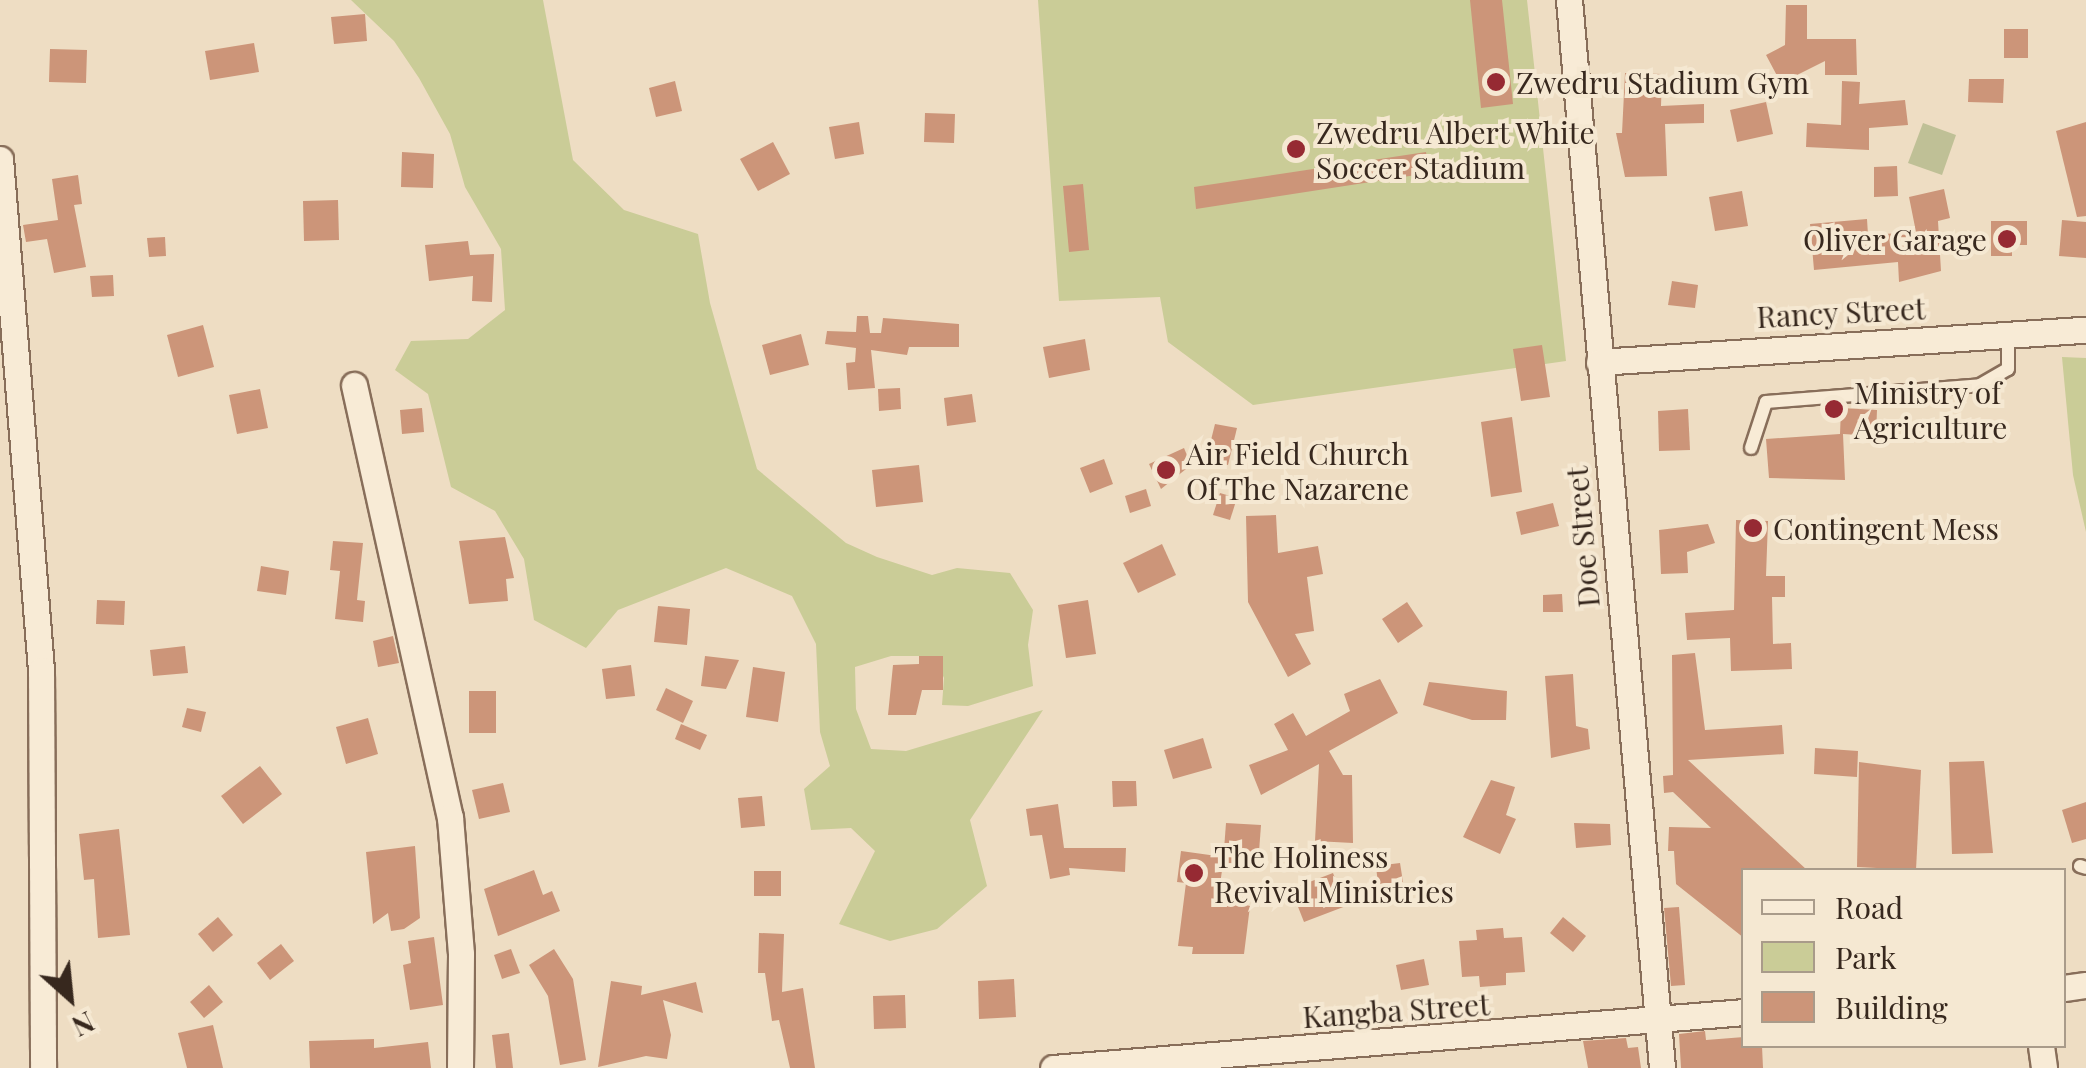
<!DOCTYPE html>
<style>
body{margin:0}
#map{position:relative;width:2086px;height:1068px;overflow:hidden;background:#eeddc3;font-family:"Playfair Display",serif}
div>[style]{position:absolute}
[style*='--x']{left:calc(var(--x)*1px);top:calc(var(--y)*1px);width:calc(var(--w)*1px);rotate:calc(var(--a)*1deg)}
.green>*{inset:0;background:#cacc97}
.cemetery>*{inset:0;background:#bfc096}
.building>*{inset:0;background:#cc9579}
.roads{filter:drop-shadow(2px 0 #886e5a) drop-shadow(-2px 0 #886e5a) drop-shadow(0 2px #886e5a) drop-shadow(0 -2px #886e5a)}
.lane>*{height:12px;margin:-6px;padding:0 6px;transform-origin:6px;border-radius:6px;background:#f8ebd6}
.street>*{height:25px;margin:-12.5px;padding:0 12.5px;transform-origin:12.5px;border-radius:12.5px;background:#f8ebd6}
.dots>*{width:28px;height:28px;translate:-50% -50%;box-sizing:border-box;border:5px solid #f5e8d2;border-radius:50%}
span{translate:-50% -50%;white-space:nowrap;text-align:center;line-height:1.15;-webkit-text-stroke:8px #f5e8d2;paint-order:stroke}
.poi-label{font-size:30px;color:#37281e}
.left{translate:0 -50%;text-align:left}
.right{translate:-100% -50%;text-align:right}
.street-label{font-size:30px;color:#37281e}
.legend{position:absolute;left:1741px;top:868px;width:325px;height:180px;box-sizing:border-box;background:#f5e8d2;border:2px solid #a99b8a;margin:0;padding:12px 18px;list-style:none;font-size:30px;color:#37281e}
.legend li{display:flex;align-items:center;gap:20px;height:50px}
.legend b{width:50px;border:2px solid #a99b8a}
.north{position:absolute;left:20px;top:948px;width:100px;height:100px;-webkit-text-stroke:8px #f5e8d2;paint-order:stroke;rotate:153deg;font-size:28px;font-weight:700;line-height:40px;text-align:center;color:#37281e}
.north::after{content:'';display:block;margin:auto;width:35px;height:45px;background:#37281e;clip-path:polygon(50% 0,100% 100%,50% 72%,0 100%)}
</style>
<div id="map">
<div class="green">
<i style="clip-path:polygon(351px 0,543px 0,573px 160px,624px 210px,698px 234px,710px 303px,757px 469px,846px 543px,877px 557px,932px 575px,957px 568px,1010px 573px,1033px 610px,1028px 645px,1033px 686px,968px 706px,942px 705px,944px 678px,934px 656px,891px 656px,855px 667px,856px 709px,871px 749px,906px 751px,1043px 710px,970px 820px,987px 886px,937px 929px,890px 941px,839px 924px,875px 851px,851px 828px,811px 830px,804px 789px,830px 766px,820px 732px,816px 644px,792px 596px,726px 568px,618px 610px,586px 648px,534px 620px,524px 559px,495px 511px,451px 487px,428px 394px,395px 370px,411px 341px,468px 339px,505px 310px,501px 249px,465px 187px,450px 134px,419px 78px,394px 41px)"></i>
<i style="clip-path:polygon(1038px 0,1527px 0,1566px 361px,1253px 405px,1168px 342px,1160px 297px,1059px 301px)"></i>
<i style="clip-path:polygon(2062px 357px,2086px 358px,2086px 532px,2073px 475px)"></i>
</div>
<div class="cemetery">
<i style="clip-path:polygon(1923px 123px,1956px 135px,1942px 175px,1908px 163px)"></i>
</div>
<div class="building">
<i style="clip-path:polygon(1470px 0,1502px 0,1513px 104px,1481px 108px)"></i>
<i style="clip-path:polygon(1786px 5px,1807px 5px,1807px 39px,1856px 39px,1857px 75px,1825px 75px,1825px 61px,1781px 83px,1766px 55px,1785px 45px)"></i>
<i style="clip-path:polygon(365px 14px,367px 41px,334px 44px,331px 17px)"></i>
<i style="clip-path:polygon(2004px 29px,2028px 29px,2028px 58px,2004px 58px)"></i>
<i style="clip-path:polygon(254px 43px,259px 72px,210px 80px,205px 51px)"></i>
<i style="clip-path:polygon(50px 49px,87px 50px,86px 83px,49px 82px)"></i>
<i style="clip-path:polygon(1625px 73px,1662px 74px,1661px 106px,1704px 104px,1704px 123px,1665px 124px,1667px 176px,1625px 177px,1616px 133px,1622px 133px)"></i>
<i style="clip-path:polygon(1969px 79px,2004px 79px,2003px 103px,1968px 102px)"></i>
<i style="clip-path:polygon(675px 81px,682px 111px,656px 117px,649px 88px)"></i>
<i style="clip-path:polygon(1842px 81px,1860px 82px,1859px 104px,1905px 100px,1908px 125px,1869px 128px,1869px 150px,1806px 147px,1807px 123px,1841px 125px)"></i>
<i style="clip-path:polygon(1766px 102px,1773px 134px,1737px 142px,1730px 110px)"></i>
<i style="clip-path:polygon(925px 113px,955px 114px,954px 143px,924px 142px)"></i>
<i style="clip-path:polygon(859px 122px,864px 154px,835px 159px,829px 127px)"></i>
<i style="clip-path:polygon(2086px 122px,2086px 216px,2077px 217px,2056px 131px)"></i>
<i style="clip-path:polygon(773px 142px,790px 174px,758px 191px,740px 159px)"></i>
<i style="clip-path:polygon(402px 152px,434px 154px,433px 188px,401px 187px)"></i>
<i style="clip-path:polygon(1426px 152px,1429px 173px,1196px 209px,1194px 187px)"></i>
<i style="clip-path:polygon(1897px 166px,1898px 196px,1874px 197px,1874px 167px)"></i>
<i style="clip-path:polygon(78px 175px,82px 204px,74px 205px,86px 267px,54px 273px,47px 239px,26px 242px,23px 225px,58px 220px,52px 179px)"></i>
<i style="clip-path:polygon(1083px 184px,1089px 250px,1069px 252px,1063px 186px)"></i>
<i style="clip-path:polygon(1944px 189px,1950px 218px,1938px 221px,1941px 271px,1899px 282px,1898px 262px,1814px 270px,1810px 224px,1867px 219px,1868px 235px,1916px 232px,1909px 197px)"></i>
<i style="clip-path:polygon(1742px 191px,1748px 226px,1715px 231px,1709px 197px)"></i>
<i style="clip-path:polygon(338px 200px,339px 240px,304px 241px,303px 201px)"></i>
<i style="clip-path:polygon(2062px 220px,2086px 222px,2086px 258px,2059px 256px)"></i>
<i style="clip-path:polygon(1991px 221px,2027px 221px,2027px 245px,2012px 245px,2012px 256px,1991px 256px)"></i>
<i style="clip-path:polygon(165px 237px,166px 256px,149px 257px,147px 238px)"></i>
<i style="clip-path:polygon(468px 241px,470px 255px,494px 254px,492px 302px,472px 301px,473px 276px,429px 281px,425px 245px)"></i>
<i style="clip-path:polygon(113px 275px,114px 296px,92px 297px,90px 276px)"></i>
<i style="clip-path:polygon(1672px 281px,1698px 285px,1695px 308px,1668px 305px)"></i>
<i style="clip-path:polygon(857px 316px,868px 316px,870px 333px,881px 333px,883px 318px,959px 324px,959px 347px,909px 347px,907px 355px,871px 350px,875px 388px,848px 390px,846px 363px,855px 362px,856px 348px,825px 344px,827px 331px,856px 332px)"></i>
<i style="clip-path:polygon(203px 325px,214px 367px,178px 377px,167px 335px)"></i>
<i style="clip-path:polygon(801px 334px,809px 365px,770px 375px,762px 345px)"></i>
<i style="clip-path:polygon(1085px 339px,1090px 370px,1049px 378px,1043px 347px)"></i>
<i style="clip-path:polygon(1542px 345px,1550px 397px,1521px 401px,1513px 349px)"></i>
<i style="clip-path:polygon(900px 388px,901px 409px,879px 411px,878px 389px)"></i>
<i style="clip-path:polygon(260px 389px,268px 428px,237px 434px,229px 395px)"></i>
<i style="clip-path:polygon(972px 394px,976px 422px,947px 426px,944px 398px)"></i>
<i style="clip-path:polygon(422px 408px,424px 432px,402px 434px,400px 410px)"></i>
<i style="clip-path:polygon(1841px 408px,1877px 410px,1876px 436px,1843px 434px,1845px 480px,1769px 478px,1766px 439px,1840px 434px)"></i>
<i style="clip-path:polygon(1688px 409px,1690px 450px,1659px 451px,1658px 411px)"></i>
<i style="clip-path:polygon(1512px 417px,1522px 492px,1491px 497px,1481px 422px)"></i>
<i style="clip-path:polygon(1215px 424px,1237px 428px,1228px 465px,1206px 460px)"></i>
<i style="clip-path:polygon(1184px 448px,1191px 465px,1161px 489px,1149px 464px)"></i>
<i style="clip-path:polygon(1104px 459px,1113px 484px,1090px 493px,1080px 468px)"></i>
<i style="clip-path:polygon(919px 465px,923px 502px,876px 507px,872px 470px)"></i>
<i style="clip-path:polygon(1146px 489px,1151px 506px,1130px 513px,1125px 496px)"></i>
<i style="clip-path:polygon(1220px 493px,1237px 498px,1230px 520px,1213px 515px)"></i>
<i style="clip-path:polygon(1553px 503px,1559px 526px,1521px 535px,1516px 512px)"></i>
<i style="clip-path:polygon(1276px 515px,1278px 553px,1318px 546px,1323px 574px,1307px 577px,1314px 631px,1295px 634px,1311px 664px,1288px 677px,1248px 602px,1246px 516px)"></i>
<i style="clip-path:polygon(1736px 520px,1768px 521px,1766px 576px,1785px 576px,1785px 597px,1772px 597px,1773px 644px,1791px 643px,1792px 669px,1731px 671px,1730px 638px,1687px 640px,1685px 613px,1734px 610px)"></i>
<i style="clip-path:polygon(1708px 524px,1715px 543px,1687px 552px,1688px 573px,1661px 574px,1659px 530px)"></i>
<i style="clip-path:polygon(505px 537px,514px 578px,506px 579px,508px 601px,469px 604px,459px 541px)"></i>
<i style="clip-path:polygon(333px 541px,363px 543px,357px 600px,365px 601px,363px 622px,335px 619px,340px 571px,330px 570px)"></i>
<i style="clip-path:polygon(1162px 544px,1176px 575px,1138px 593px,1123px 563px)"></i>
<i style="clip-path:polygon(261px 566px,289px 571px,286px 595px,257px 591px)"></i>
<i style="clip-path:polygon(1562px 594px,1563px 612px,1543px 612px,1543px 595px)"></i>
<i style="clip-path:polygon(97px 600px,125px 601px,124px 625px,96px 624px)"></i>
<i style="clip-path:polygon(1088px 600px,1096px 654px,1066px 658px,1058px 605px)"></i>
<i style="clip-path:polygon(1407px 602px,1423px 626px,1398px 643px,1382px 619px)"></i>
<i style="clip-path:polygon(658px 606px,690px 609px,687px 645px,654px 642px)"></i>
<i style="clip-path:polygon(393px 636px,399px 663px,378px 667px,373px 641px)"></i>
<i style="clip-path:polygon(185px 646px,188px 673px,153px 676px,150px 650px)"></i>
<i style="clip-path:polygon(1695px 653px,1705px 730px,1782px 725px,1784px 754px,1688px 760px,1807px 870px,1744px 870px,1744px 938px,1676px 884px,1674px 851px,1668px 851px,1669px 827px,1711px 828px,1673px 792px,1664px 793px,1663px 776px,1673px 775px,1672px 655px)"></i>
<i style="clip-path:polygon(705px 656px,739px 660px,726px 689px,701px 686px)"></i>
<i style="clip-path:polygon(919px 656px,943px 656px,943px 690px,922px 690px,916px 715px,888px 715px,893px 665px,919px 664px)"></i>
<i style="clip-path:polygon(631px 665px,635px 696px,606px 699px,602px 669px)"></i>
<i style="clip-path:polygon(753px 667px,785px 672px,778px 722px,746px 717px)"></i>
<i style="clip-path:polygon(1573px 674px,1576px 726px,1588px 729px,1590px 749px,1551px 758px,1545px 676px)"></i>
<i style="clip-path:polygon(1380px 679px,1398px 713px,1329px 751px,1343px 775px,1352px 775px,1353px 843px,1315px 841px,1319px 764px,1261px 795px,1249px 765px,1288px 750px,1274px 724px,1293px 713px,1306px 736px,1350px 711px,1344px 694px)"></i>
<i style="clip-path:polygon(1429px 682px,1507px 691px,1506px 720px,1472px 720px,1423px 705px)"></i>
<i style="clip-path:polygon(666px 688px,693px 701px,683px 723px,656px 710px)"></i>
<i style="clip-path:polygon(469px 691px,496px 691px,496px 733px,469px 733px)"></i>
<i style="clip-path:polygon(187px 708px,206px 712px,201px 732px,182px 727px)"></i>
<i style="clip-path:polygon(368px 718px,378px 754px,346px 764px,336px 727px)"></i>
<i style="clip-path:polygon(681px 724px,707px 735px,700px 750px,675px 739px)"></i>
<i style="clip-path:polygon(1203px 738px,1212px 768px,1173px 779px,1164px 750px)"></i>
<i style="clip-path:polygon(1815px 748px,1858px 751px,1857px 777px,1814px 774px)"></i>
<i style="clip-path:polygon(1984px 761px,1993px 853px,1952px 854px,1949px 762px)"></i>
<i style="clip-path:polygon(1859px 762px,1921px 770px,1916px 870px,1857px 867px)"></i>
<i style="clip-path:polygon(260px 766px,282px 794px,243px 824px,221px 796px)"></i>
<i style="clip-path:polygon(1491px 780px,1515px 787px,1506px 815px,1516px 819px,1500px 854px,1463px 837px)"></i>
<i style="clip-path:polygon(1112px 781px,1136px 781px,1137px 806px,1113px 807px)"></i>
<i style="clip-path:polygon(503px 783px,510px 812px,479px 819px,472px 790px)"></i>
<i style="clip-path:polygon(762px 796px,765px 826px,741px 828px,738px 798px)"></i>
<i style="clip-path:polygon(2086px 802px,2086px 839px,2072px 843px,2062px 810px)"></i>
<i style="clip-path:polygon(1058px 804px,1064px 848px,1126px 848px,1125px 872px,1069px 868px,1070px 875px,1050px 879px,1042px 835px,1030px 836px,1026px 809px)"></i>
<i style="clip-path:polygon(1226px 823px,1261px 825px,1258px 865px,1223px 863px)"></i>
<i style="clip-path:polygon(1574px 823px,1610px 824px,1611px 845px,1576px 848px)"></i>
<i style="clip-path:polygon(119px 829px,130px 935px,98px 938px,94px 879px,84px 880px,79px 834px)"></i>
<i style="clip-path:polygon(415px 846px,420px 918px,404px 929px,391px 931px,388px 913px,373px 924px,366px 852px)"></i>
<i style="clip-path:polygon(1181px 851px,1224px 857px,1218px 898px,1250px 906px,1244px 954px,1192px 954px,1193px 947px,1178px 946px,1186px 883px,1177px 882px)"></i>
<i style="clip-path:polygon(1400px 863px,1403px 882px,1378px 884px,1376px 866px)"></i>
<i style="clip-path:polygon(534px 870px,543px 895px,552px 891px,560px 911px,498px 936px,484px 889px)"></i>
<i style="clip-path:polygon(754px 871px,781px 871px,781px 896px,754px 896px)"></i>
<i style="clip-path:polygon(1333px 873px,1346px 906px,1304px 922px,1291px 889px)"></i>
<i style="clip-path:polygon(1679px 907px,1685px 985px,1671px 986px,1664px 908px)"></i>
<i style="clip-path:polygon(218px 917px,233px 935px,213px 952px,198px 934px)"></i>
<i style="clip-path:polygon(1563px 917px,1586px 936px,1573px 952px,1550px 933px)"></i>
<i style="clip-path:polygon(1503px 928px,1504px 938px,1522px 937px,1525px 972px,1506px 973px,1506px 985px,1480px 987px,1479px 976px,1462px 977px,1459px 941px,1477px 940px,1476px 930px)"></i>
<i style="clip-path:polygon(759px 933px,784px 934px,782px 992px,803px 988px,815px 1068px,790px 1068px,779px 1020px,772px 1021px,765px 973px,758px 973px)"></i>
<i style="clip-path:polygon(434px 937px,443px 1005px,410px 1010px,403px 965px,411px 963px,408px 941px)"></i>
<i style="clip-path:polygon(281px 944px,294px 961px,270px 980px,257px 963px)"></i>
<i style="clip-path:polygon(511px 949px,520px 973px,502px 979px,494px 955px)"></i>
<i style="clip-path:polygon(554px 949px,573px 979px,586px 1060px,560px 1065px,548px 996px,529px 965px)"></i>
<i style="clip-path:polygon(1424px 959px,1429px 985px,1401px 990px,1396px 965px)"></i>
<i style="clip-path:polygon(1014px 979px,1016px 1017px,979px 1019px,978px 981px)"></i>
<i style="clip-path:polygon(611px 981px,642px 986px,641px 995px,696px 982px,703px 1013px,663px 1000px,671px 1035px,667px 1059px,646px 1056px,598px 1067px)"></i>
<i style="clip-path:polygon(209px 985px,223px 1002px,204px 1018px,190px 1002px)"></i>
<i style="clip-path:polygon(905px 995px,906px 1028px,874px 1029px,873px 996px)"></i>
<i style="clip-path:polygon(213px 1025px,223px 1068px,187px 1068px,178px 1033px)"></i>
<i style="clip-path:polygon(1705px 1031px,1706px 1040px,1744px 1037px,1744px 1046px,1762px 1046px,1763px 1068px,1681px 1068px,1679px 1034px)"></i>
<i style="clip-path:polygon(509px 1033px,513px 1068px,496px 1068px,492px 1035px)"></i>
<i style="clip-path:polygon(1626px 1038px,1628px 1048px,1638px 1047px,1641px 1068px,1588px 1068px,1583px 1041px)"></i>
<i style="clip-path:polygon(374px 1039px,374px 1048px,428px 1042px,431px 1068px,310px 1068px,309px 1041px)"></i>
</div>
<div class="roads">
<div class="lane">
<i style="--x:1751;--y:448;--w:48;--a:-71.9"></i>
<i style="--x:1766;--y:402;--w:215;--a:-4.5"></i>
<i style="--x:1980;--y:385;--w:32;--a:-30"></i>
<i style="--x:2008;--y:369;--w:33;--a:-90"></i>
<i style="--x:2080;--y:866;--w:6;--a:18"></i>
</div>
<div class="street">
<i style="--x:1569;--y:0;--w:1072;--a:85.02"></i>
<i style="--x:0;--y:159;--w:513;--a:85.41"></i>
<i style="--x:41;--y:670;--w:398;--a:89.7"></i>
<i style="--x:1599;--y:362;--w:488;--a:-3.8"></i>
<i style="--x:354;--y:385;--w:443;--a:77.5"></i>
<i style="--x:450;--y:817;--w:137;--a:85.4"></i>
<i style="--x:461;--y:954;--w:114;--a:90.5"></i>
<i style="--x:2064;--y:988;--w:22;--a:-8"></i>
<i style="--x:2041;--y:1046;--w:22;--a:82"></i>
<i style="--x:1053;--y:1068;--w:693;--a:-4.63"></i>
</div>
</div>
<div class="dots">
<i style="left:1496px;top:82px;background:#962a33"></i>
<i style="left:1296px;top:149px;background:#962a33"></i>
<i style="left:2007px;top:239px;background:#962a33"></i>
<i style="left:1834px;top:409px;background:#962a33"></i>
<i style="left:1166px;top:470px;background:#962a33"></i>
<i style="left:1753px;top:528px;background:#962a33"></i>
<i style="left:1194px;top:873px;background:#962a33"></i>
</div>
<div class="poi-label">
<span class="left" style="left:1516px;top:82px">Zwedru Stadium Gym</span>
<span class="left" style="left:1316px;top:149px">Zwedru Albert White<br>Soccer Stadium</span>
<span class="right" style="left:1987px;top:239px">Oliver Garage</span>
<span class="left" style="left:1854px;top:409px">Ministry of<br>Agriculture</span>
<span class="left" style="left:1186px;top:470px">Air Field Church<br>Of The Nazarene</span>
<span class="left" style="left:1773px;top:528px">Contingent Mess</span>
<span class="left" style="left:1214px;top:873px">The Holiness<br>Revival Ministries</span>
</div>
<div class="street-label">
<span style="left:1841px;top:312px;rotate:-3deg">Rancy Street</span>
<span style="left:1582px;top:537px;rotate:-95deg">Doe Street</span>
<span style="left:1396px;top:1010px;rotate:-4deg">Kangba Street</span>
</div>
<ul class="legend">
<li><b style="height:12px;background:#f8ebd6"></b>Road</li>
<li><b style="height:28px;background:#cacc97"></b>Park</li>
<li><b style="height:28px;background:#cc9579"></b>Building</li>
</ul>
<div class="north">N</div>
</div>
